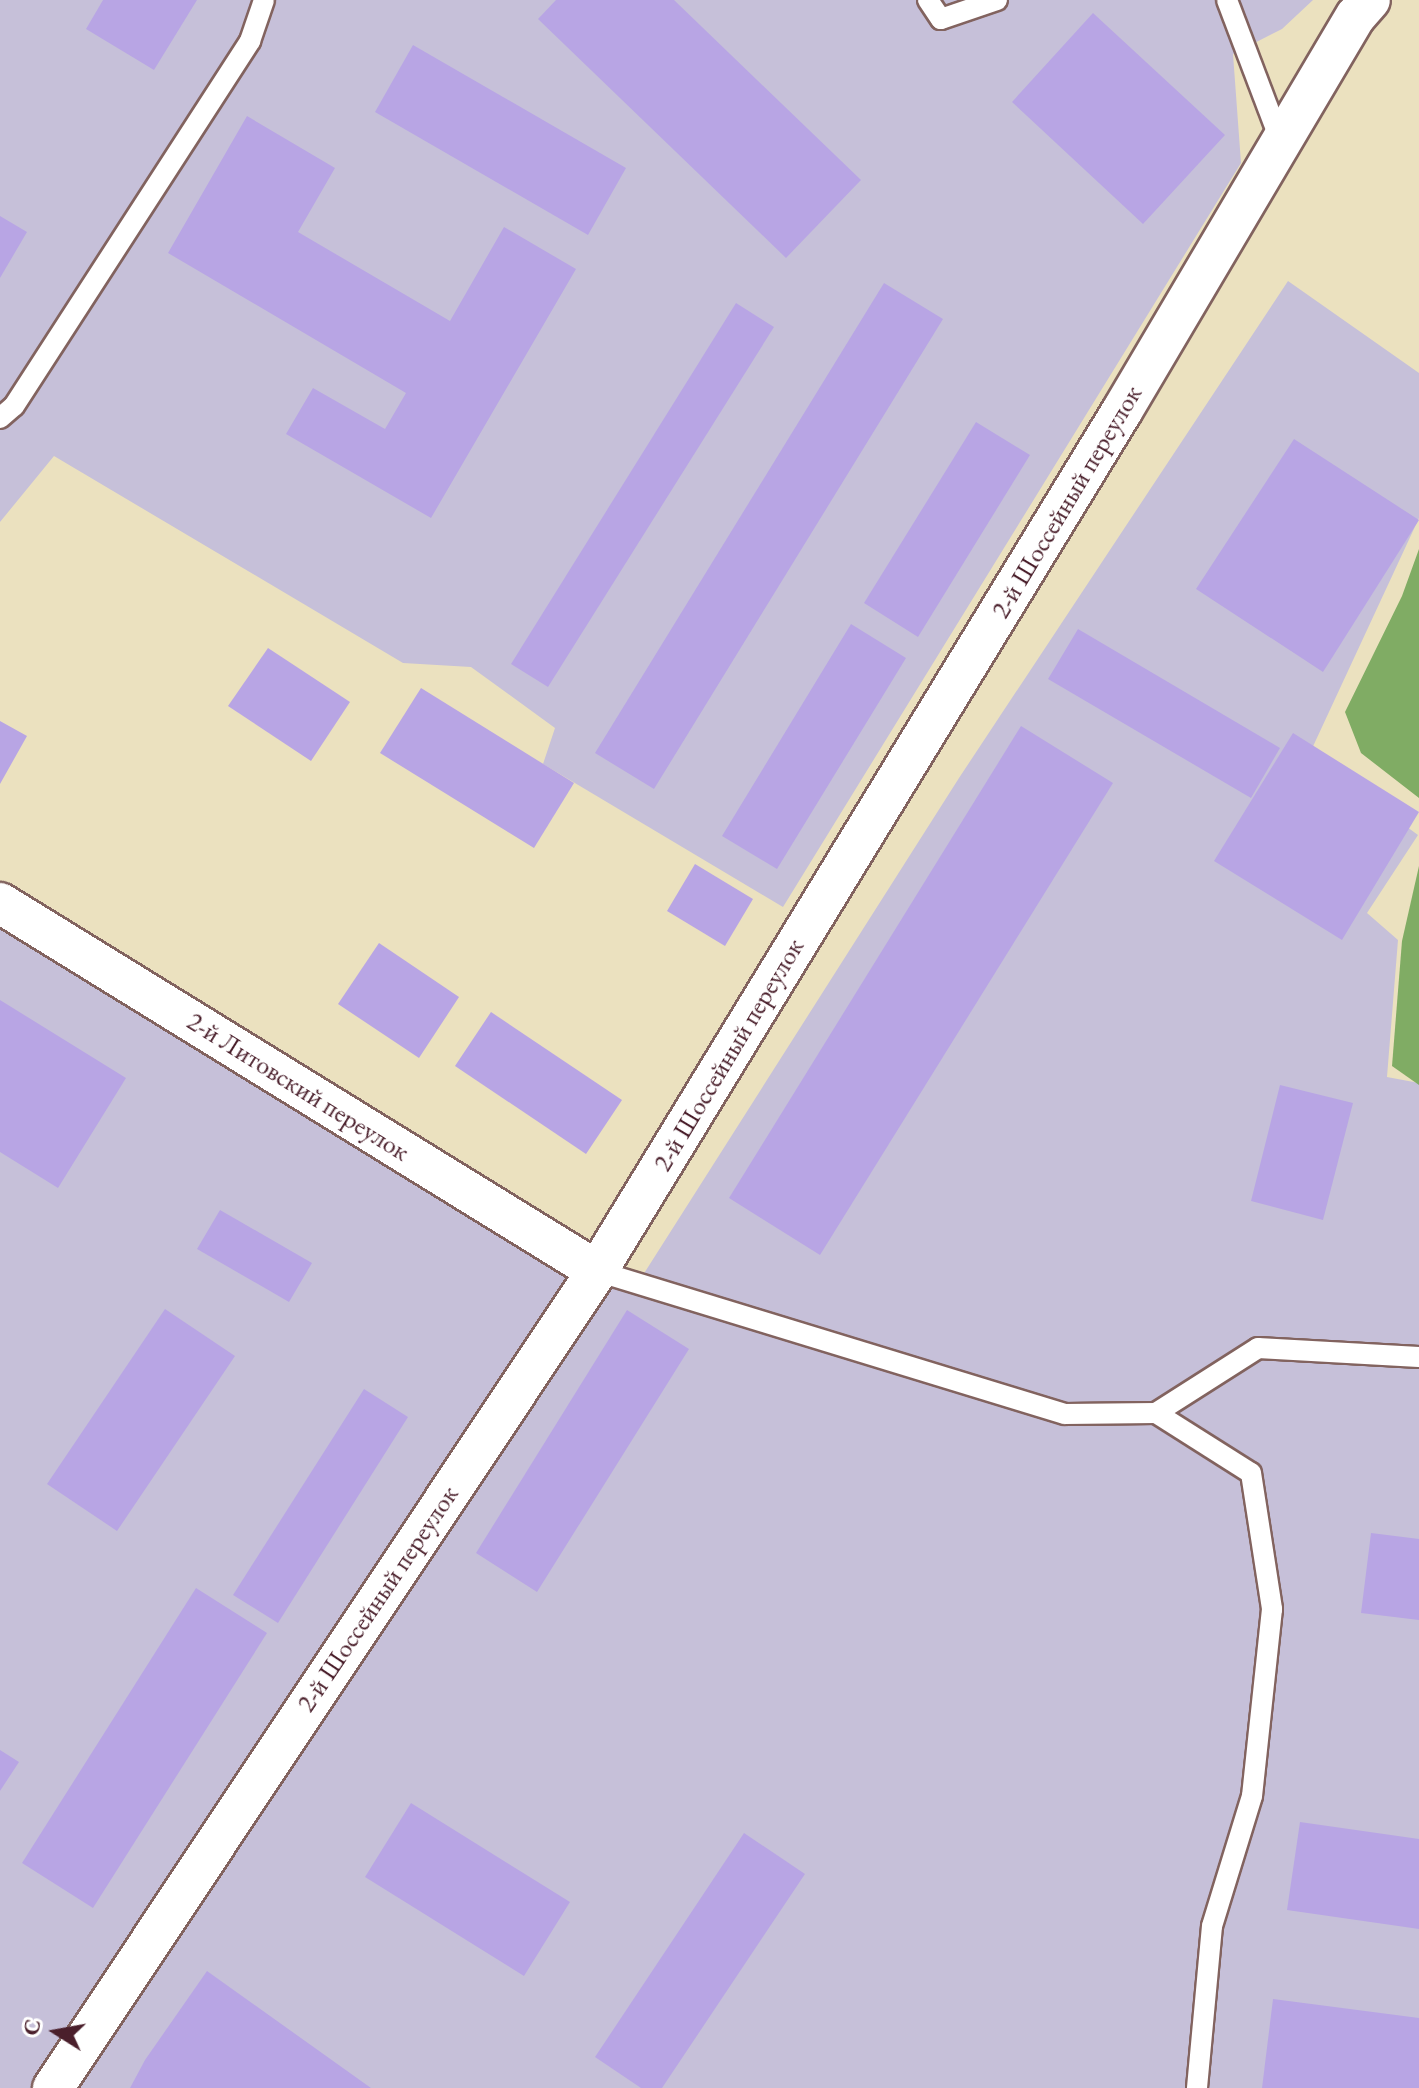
<!DOCTYPE html>
<meta charset="utf-8">
<style>
body{margin:0}
#map{position:relative;width:1419px;height:2088px;overflow:hidden;background:#ebe1bf;font-family:"EB Garamond",serif}
div>[style]{position:absolute}
[style*='--x']{left:calc(var(--x)*1px);top:calc(var(--y)*1px);width:calc(var(--w)*1px);rotate:calc(var(--a)*1deg)}
.industrial>*{inset:0;background:#c6c0d9}
.forest>*{inset:0;background:#80ac64}
.building>*{inset:0;background:#b8a5e4}
.roads{filter:drop-shadow(2px 0 #82635f) drop-shadow(-2px 0 #82635f) drop-shadow(0 2px #82635f) drop-shadow(0 -2px #82635f)}
.service>*{height:20px;margin:-10px;padding:0 10px;transform-origin:10px;border-radius:10px;background:#fff}
.minor>*{height:40px;margin:-20px;padding:0 20px;transform-origin:20px;border-radius:20px;background:#fff}
span{translate:-50% -50%;white-space:nowrap;text-align:center;line-height:1.15;-webkit-text-stroke:6px #fff;paint-order:stroke}
.street-label{font-size:26px;color:#4a1f2b}
.north{position:absolute;left:16px;top:1992px;width:80px;height:80px;-webkit-text-stroke:6px #fff;paint-order:stroke;rotate:281deg;font-size:22px;font-weight:700;line-height:32px;text-align:center;color:#4a1f2b}
.north::after{content:'';display:block;margin:auto;width:28px;height:36px;background:#4a1f2b;clip-path:polygon(50% 0,100% 100%,50% 72%,0 100%)}
</style>
<div id="map">
<div class="industrial">
<i style="clip-path:polygon(0 0,1313px 0,1282px 29px,1233px 54px,1241px 163px,783px 907px,543px 764px,555px 728px,471px 667px,403px 663px,54px 456px,0 522px)"></i>
<i style="clip-path:polygon(1288px 281px,1419px 373px,1419px 518px,1309px 755px,1418px 835px,1367px 913px,1398px 940px,1387px 1077px,1419px 1083px,1419px 2088px,0 2088px,0 903px,636px 1286px,959px 778px)"></i>
</div>
<div class="forest">
<i style="clip-path:polygon(1419px 549px,1419px 798px,1361px 753px,1345px 712px,1402px 596px)"></i>
<i style="clip-path:polygon(1419px 866px,1419px 1085px,1392px 1066px,1402px 941px)"></i>
</div>
<div class="building">
<i style="clip-path:polygon(103px 0,197px 0,154px 70px,86px 29px)"></i>
<i style="clip-path:polygon(556px 0,674px 0,861px 180px,786px 258px,538px 19px)"></i>
<i style="clip-path:polygon(1093px 13px,1225px 135px,1143px 224px,1012px 102px)"></i>
<i style="clip-path:polygon(413px 45px,626px 168px,588px 235px,375px 112px)"></i>
<i style="clip-path:polygon(247px 116px,335px 168px,298px 232px,450px 321px,504px 227px,576px 269px,431px 518px,286px 434px,313px 388px,385px 429px,406px 393px,168px 253px)"></i>
<i style="clip-path:polygon(0 216px,27px 232px,0 278px)"></i>
<i style="clip-path:polygon(884px 283px,943px 319px,654px 789px,595px 753px)"></i>
<i style="clip-path:polygon(736px 303px,774px 327px,548px 687px,511px 664px)"></i>
<i style="clip-path:polygon(976px 422px,1030px 455px,918px 637px,864px 603px)"></i>
<i style="clip-path:polygon(1294px 439px,1419px 520px,1323px 672px,1196px 589px)"></i>
<i style="clip-path:polygon(851px 624px,906px 658px,777px 869px,722px 836px)"></i>
<i style="clip-path:polygon(1078px 629px,1280px 748px,1251px 798px,1048px 679px)"></i>
<i style="clip-path:polygon(268px 648px,350px 702px,311px 761px,228px 706px)"></i>
<i style="clip-path:polygon(421px 688px,574px 783px,534px 848px,380px 753px)"></i>
<i style="clip-path:polygon(0 721px,27px 736px,0 784px)"></i>
<i style="clip-path:polygon(1021px 726px,1113px 783px,820px 1255px,729px 1198px)"></i>
<i style="clip-path:polygon(1293px 733px,1419px 812px,1342px 940px,1214px 861px)"></i>
<i style="clip-path:polygon(695px 864px,753px 899px,725px 946px,667px 911px)"></i>
<i style="clip-path:polygon(379px 943px,459px 997px,419px 1058px,338px 1004px)"></i>
<i style="clip-path:polygon(0 1000px,126px 1078px,58px 1188px,0 1152px)"></i>
<i style="clip-path:polygon(491px 1012px,622px 1100px,586px 1154px,455px 1066px)"></i>
<i style="clip-path:polygon(1280px 1085px,1353px 1103px,1323px 1220px,1251px 1201px)"></i>
<i style="clip-path:polygon(220px 1210px,312px 1263px,289px 1302px,197px 1249px)"></i>
<i style="clip-path:polygon(165px 1309px,235px 1356px,117px 1531px,47px 1484px)"></i>
<i style="clip-path:polygon(627px 1310px,689px 1349px,537px 1592px,476px 1553px)"></i>
<i style="clip-path:polygon(364px 1389px,408px 1417px,278px 1623px,233px 1595px)"></i>
<i style="clip-path:polygon(1371px 1533px,1419px 1539px,1419px 1620px,1361px 1613px)"></i>
<i style="clip-path:polygon(196px 1588px,267px 1633px,93px 1908px,22px 1863px)"></i>
<i style="clip-path:polygon(0 1750px,19px 1762px,0 1791px)"></i>
<i style="clip-path:polygon(411px 1803px,570px 1902px,524px 1976px,365px 1877px)"></i>
<i style="clip-path:polygon(1300px 1822px,1419px 1839px,1419px 1929px,1287px 1910px)"></i>
<i style="clip-path:polygon(744px 1833px,805px 1874px,662px 2088px,641px 2088px,595px 2057px)"></i>
<i style="clip-path:polygon(207px 1971px,371px 2088px,130px 2088px,145px 2060px)"></i>
<i style="clip-path:polygon(1273px 1999px,1419px 2018px,1419px 2088px,1262px 2088px)"></i>
</div>
<div class="roads">
<div class="service">
<i style="--x:928;--y:0;--w:23;--a:56"></i>
<i style="--x:941;--y:19;--w:59;--a:-18.7"></i>
<i style="--x:1227;--y:0;--w:152;--a:69.2"></i>
<i style="--x:0;--y:418;--w:18;--a:-41"></i>
<i style="--x:14;--y:406;--w:435;--a:-57.1"></i>
<i style="--x:250;--y:41;--w:43;--a:-71.1"></i>
<i style="--x:597;--y:1271;--w:489;--a:17"></i>
<i style="--x:1065;--y:1414;--w:91;--a:-0.6"></i>
<i style="--x:1156;--y:1413;--w:121;--a:-32.5"></i>
<i style="--x:1258;--y:1348;--w:161;--a:3.2"></i>
<i style="--x:1156;--y:1413;--w:112;--a:32.3"></i>
<i style="--x:1251;--y:1473;--w:138;--a:81.2"></i>
<i style="--x:1272;--y:1609;--w:188;--a:96.1"></i>
<i style="--x:1252;--y:1796;--w:136;--a:107.1"></i>
<i style="--x:1212;--y:1926;--w:163;--a:95.3"></i>
</div>
<div class="minor">
<i style="--x:0;--y:903;--w:701;--a:31.65"></i>
<i style="--x:53;--y:2088;--w:982;--a:-56.34"></i>
<i style="--x:597;--y:1271;--w:1008;--a:-58.6"></i>
<i style="--x:1122;--y:411;--w:459;--a:-59.4"></i>
<i style="--x:1356;--y:16;--w:21;--a:-49"></i>
</div>
</div>
<div class="street-label">
<span style="left:1067px;top:502px;rotate:-59deg">2-й Шоссейный переулок</span>
<span style="left:729px;top:1055px;rotate:-59deg">2-й Шоссейный переулок</span>
<span style="left:298px;top:1087px;rotate:32deg">2-й Литовский переулок</span>
<span style="left:378px;top:1599px;rotate:-56deg">2-й Шоссейный переулок</span>
</div>
<div class="north">С</div>
</div>
